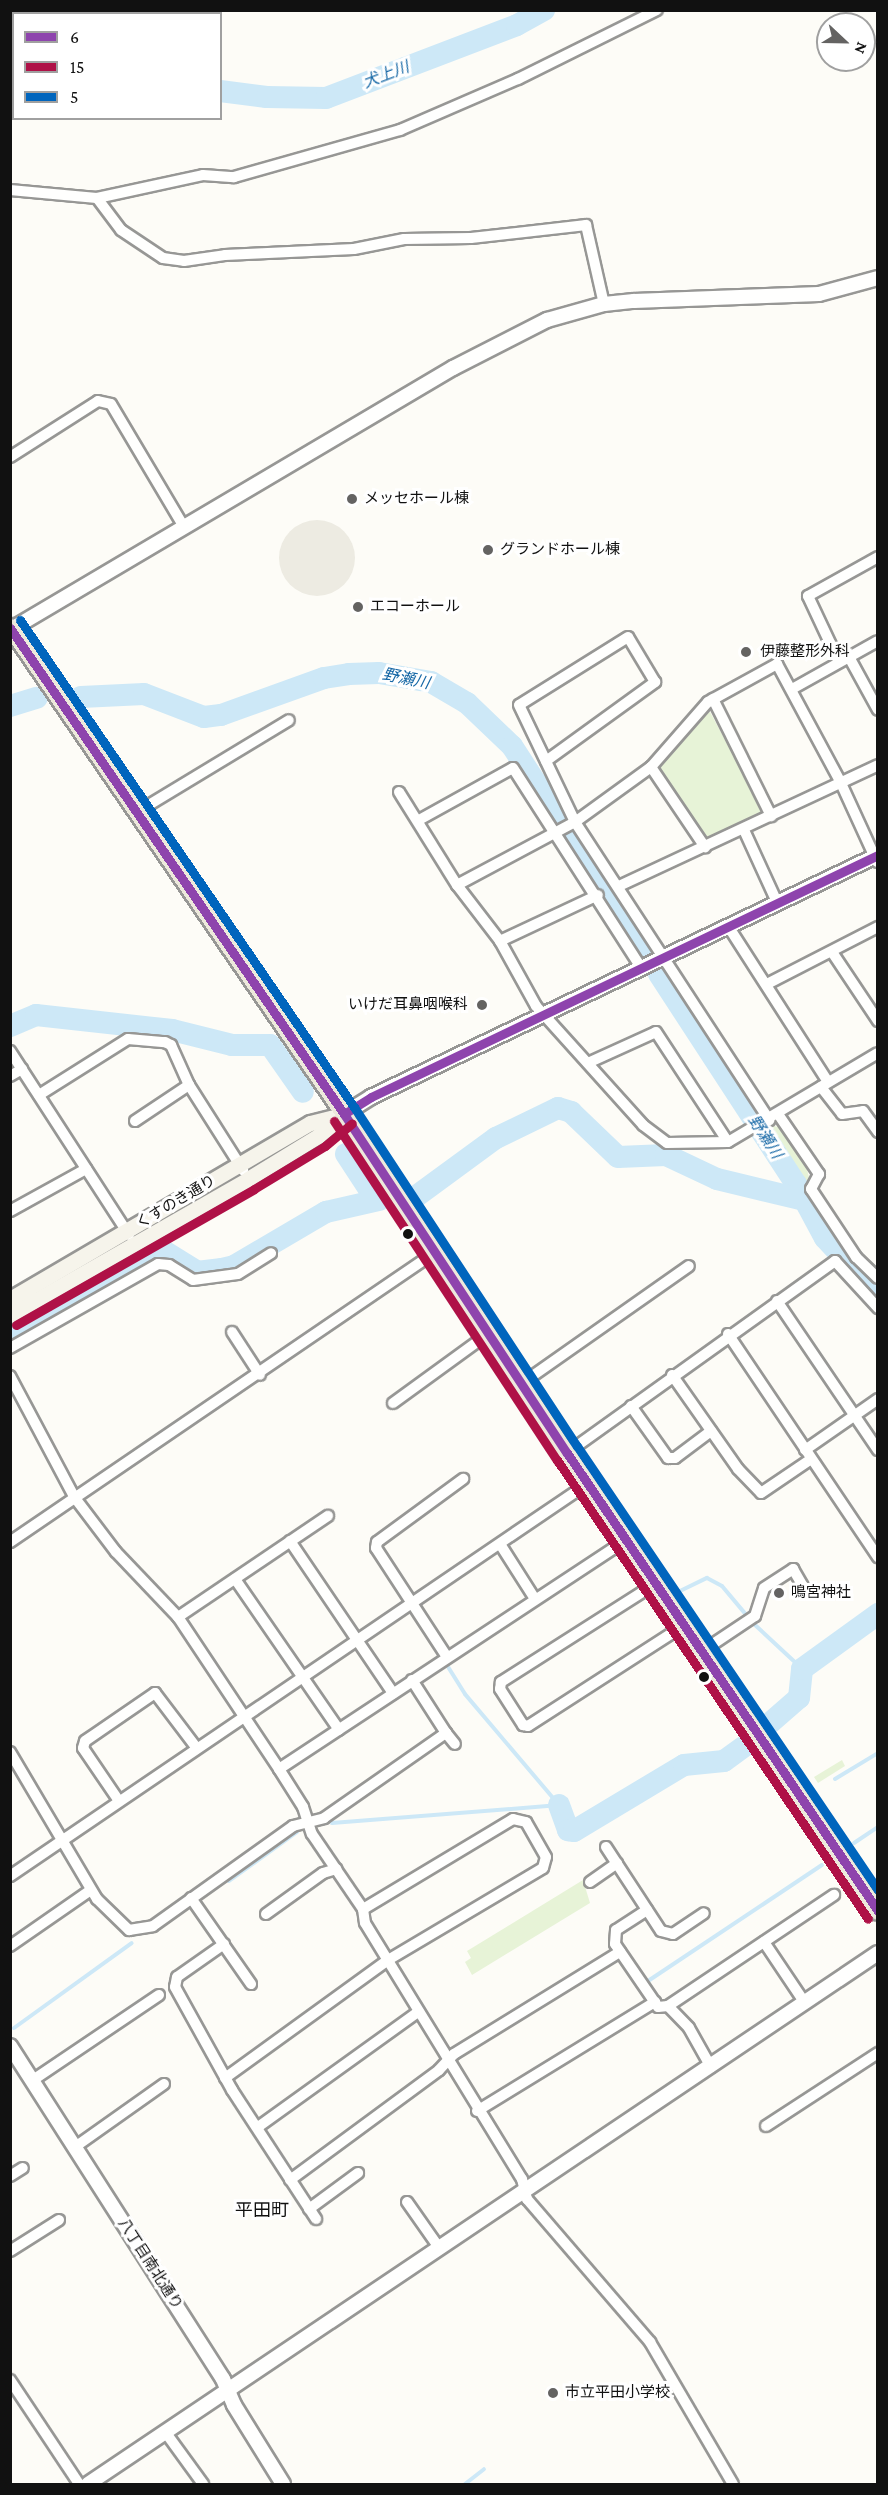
<!DOCTYPE html>
<meta charset="utf-8">
<style>
body{margin:0}
#map{position:relative;width:888px;height:2495px;overflow:hidden;background:#fdfcf7;font-family:"Crimson Pro","Noto Sans JP",serif}
div>[style]{position:absolute}
[style*='--x']{left:calc(var(--x)*1px);top:calc(var(--y)*1px);width:calc(var(--w)*1px);rotate:calc(var(--a)*1deg)}
.green>*{inset:0;background:#e7f3d7}
.plaza>*{inset:0;background:#edebe2}
.round{border-radius:50%}
.stream>*{height:4px;margin:-2px;padding:0 2px;transform-origin:2px;border-radius:2px;background:#cde8f7}
.river>*{height:22px;margin:-11px;padding:0 11px;transform-origin:11px;border-radius:11px;background:#cde8f7}
.roads{filter:drop-shadow(2px 0 #979795) drop-shadow(-2px 0 #979795) drop-shadow(0 2px #979795) drop-shadow(0 -2px #979795)}
.minor>*{height:10px;margin:-5px;padding:0 5px;transform-origin:5px;border-radius:5px;background:#fffffe}
.tertiary>*{height:14px;margin:-7px;padding:0 7px;transform-origin:7px;border-radius:7px;background:#fffffe}
.secondary>*{height:15px;margin:-7.5px;padding:0 7.5px;transform-origin:7.5px;border-radius:7.5px;background:#f6f4eb}
.primary>*{height:16px;margin:-8px;padding:0 8px;transform-origin:8px;border-radius:8px;background:#ede9dc}
.bus-1>*{height:9px;margin:-4.5px;padding:0 4.5px;transform-origin:4.5px;border-radius:4.5px;background:#8e44ad}
.bus-2>*{height:9px;margin:-4.5px;padding:0 4.5px;transform-origin:4.5px;border-radius:4.5px;background:#af1147}
.bus-3>*{height:9px;margin:-4.5px;padding:0 4.5px;transform-origin:4.5px;border-radius:4.5px;background:#0065bd}
.dots>*{width:16px;height:16px;translate:-50% -50%;box-sizing:border-box;border:3px solid #fff;border-radius:50%}
span{translate:-50% -50%;white-space:nowrap;text-align:center;line-height:1.15;-webkit-text-stroke:6px #fff;paint-order:stroke}
.poi-label{font-size:15px;color:#111}
.left{translate:0 -50%;text-align:left}
.right{translate:-100% -50%;text-align:right}
.street-label{font-size:15px;color:#111}
.water-label{font-size:16px;color:#1768a6;font-style:italic}
.quarter-label{font-size:18px;color:#111}
.frame{position:absolute;inset:0;border:12px solid #111;pointer-events:none}
.legend{position:absolute;left:12px;top:12px;width:210px;height:108px;box-sizing:border-box;background:#fff;border:2px solid #a0a0a0;margin:0;padding:8px 10px;list-style:none;font-size:18px;color:#111}
.legend li{display:flex;align-items:center;gap:12px;height:30px}
.legend b{width:30px;border:2px solid #a0a0a0}
.north{position:absolute;left:816px;top:12px;width:60px;height:60px;box-sizing:border-box;background:#fff;border:2px solid #a0a0a0;border-radius:50%;rotate:112deg;font-size:16px;font-weight:700;line-height:24px;text-align:center;color:#111}
.north::after{content:'';display:block;margin:auto;width:21px;height:27px;background:#646362;clip-path:polygon(50% 0,100% 100%,50% 72%,0 100%)}
</style>
<div id="map">
<div class="green">
<i style="clip-path:polygon(710px 712px,763px 810px,760px 816px,712px 839px,704px 837px,660px 771px,660px 762px,705px 713px)"></i>
<i style="clip-path:polygon(770px 1125px,782px 1128px,805px 1162px,809px 1177px,805px 1187px,767px 1128px)"></i>
<i style="clip-path:polygon(842px 1760px,845px 1766px,818px 1783px,814px 1777px)"></i>
<i style="clip-path:polygon(583px 1880px,590px 1903px,472px 1975px,465px 1962px,471px 1958px,467px 1951px)"></i>
</div>
<div class="plaza">
<i class="round" style="left:279px;top:520px;width:76px;height:76px"></i>
</div>
<div class="stream">
<i style="--x:680;--y:1591;--w:30;--a:-26"></i>
<i style="--x:707;--y:1578;--w:17;--a:28"></i>
<i style="--x:722;--y:1586;--w:39;--a:50"></i>
<i style="--x:754;--y:1624;--w:59;--a:42.9"></i>
<i style="--x:797;--y:1664;--w:8;--a:14"></i>
<i style="--x:835;--y:1779;--w:50;--a:-31.2"></i>
<i style="--x:332;--y:1823;--w:228;--a:-4.5"></i>
<i style="--x:559;--y:1805;--w:145;--a:-130.3"></i>
<i style="--x:465;--y:1694;--w:36;--a:-122"></i>
<i style="--x:854;--y:1843;--w:29;--a:-34"></i>
<i style="--x:229;--y:1881;--w:84;--a:-35.8"></i>
<i style="--x:648;--y:1981;--w:209;--a:-33.7"></i>
<i style="--x:14;--y:2028;--w:145;--a:-35.8"></i>
<i style="--x:465;--y:2484;--w:24;--a:-38"></i>
</div>
<div class="river">
<i style="--x:10;--y:76;--w:4;--a:0"></i>
<i style="--x:220;--y:91;--w:47;--a:7.3"></i>
<i style="--x:267;--y:97;--w:59;--a:1"></i>
<i style="--x:326;--y:98;--w:204;--a:-20.9"></i>
<i style="--x:517;--y:25;--w:31;--a:-29"></i>
<i style="--x:81;--y:697;--w:63;--a:-2.7"></i>
<i style="--x:144;--y:694;--w:64;--a:21"></i>
<i style="--x:204;--y:717;--w:17;--a:-7"></i>
<i style="--x:221;--y:715;--w:109;--a:-19.8"></i>
<i style="--x:324;--y:678;--w:25;--a:-9"></i>
<i style="--x:349;--y:674;--w:30;--a:-2"></i>
<i style="--x:379;--y:673;--w:53;--a:9.8"></i>
<i style="--x:431;--y:682;--w:42;--a:30.3"></i>
<i style="--x:467;--y:703;--w:62;--a:43.7"></i>
<i style="--x:512;--y:746;--w:244;--a:57"></i>
<i style="--x:10;--y:706;--w:28;--a:-17"></i>
<i style="--x:659;--y:974;--w:251;--a:56.9"></i>
<i style="--x:796;--y:1184;--w:61;--a:61.8"></i>
<i style="--x:825;--y:1238;--w:78;--a:47.1"></i>
<i style="--x:10;--y:1026;--w:28;--a:-23"></i>
<i style="--x:36;--y:1015;--w:137;--a:6.3"></i>
<i style="--x:172;--y:1030;--w:62;--a:14"></i>
<i style="--x:232;--y:1045;--w:38;--a:0"></i>
<i style="--x:270;--y:1045;--w:57;--a:54.9"></i>
<i style="--x:346;--y:1154;--w:55;--a:56.9"></i>
<i style="--x:418;--y:1195;--w:97;--a:-36.2"></i>
<i style="--x:496;--y:1138;--w:69;--a:-25.8"></i>
<i style="--x:558;--y:1108;--w:14;--a:17"></i>
<i style="--x:571;--y:1112;--w:65;--a:43.8"></i>
<i style="--x:618;--y:1157;--w:48;--a:-2.4"></i>
<i style="--x:666;--y:1155;--w:56;--a:25.2"></i>
<i style="--x:717;--y:1179;--w:89;--a:13.6"></i>
<i style="--x:10;--y:1335;--w:175;--a:-28.6"></i>
<i style="--x:164;--y:1251;--w:39;--a:32"></i>
<i style="--x:197;--y:1272;--w:25;--a:-7"></i>
<i style="--x:222;--y:1269;--w:12;--a:-14"></i>
<i style="--x:234;--y:1266;--w:107;--a:-30.4"></i>
<i style="--x:326;--y:1212;--w:54;--a:-12.8"></i>
<i style="--x:770;--y:1723;--w:38;--a:-41"></i>
<i style="--x:799;--y:1698;--w:29;--a:-84"></i>
<i style="--x:802;--y:1669;--w:94;--a:-35.9"></i>
<i style="--x:559;--y:1805;--w:27;--a:70"></i>
<i style="--x:568;--y:1830;--w:6;--a:9"></i>
<i style="--x:574;--y:1831;--w:128;--a:-31"></i>
<i style="--x:684;--y:1765;--w:40;--a:-5.7"></i>
<i style="--x:724;--y:1761;--w:24;--a:-36"></i>
</div>
<div class="roads">
<div class="minor">
<i style="--x:10;--y:190;--w:87;--a:5.3"></i>
<i style="--x:97;--y:198;--w:108;--a:-12.2"></i>
<i style="--x:203;--y:175;--w:31;--a:4"></i>
<i style="--x:234;--y:177;--w:173;--a:-15.8"></i>
<i style="--x:400;--y:130;--w:129;--a:-23.4"></i>
<i style="--x:518;--y:79;--w:155;--a:-26.4"></i>
<i style="--x:97;--y:198;--w:40;--a:53"></i>
<i style="--x:121;--y:230;--w:50;--a:33.7"></i>
<i style="--x:163;--y:258;--w:21;--a:8"></i>
<i style="--x:184;--y:261;--w:41;--a:-8.3"></i>
<i style="--x:225;--y:255;--w:129;--a:-2.7"></i>
<i style="--x:354;--y:249;--w:51;--a:-11.3"></i>
<i style="--x:404;--y:239;--w:67;--a:-0.9"></i>
<i style="--x:471;--y:238;--w:116;--a:-6.4"></i>
<i style="--x:586;--y:225;--w:81;--a:77.2"></i>
<i style="--x:10;--y:457;--w:104;--a:-32.5"></i>
<i style="--x:98;--y:401;--w:13;--a:13"></i>
<i style="--x:111;--y:404;--w:143;--a:59.3"></i>
<i style="--x:849;--y:657;--w:60;--a:61.3"></i>
<i style="--x:839;--y:662;--w:73;--a:-115.2"></i>
<i style="--x:808;--y:596;--w:80;--a:-29.1"></i>
<i style="--x:792;--y:689;--w:98;--a:-29.2"></i>
<i style="--x:713;--y:699;--w:131;--a:63.6"></i>
<i style="--x:546;--y:761;--w:135;--a:-35.9"></i>
<i style="--x:655;--y:682;--w:52;--a:-121"></i>
<i style="--x:628;--y:637;--w:128;--a:148"></i>
<i style="--x:519;--y:705;--w:130;--a:64.4"></i>
<i style="--x:575;--y:822;--w:356;--a:56.9"></i>
<i style="--x:651;--y:767;--w:97;--a:56"></i>
<i style="--x:399;--y:792;--w:110;--a:58.1"></i>
<i style="--x:457;--y:885;--w:71;--a:52.5"></i>
<i style="--x:500;--y:941;--w:74;--a:61"></i>
<i style="--x:536;--y:1006;--w:160;--a:48"></i>
<i style="--x:643;--y:1125;--w:30;--a:37"></i>
<i style="--x:667;--y:1143;--w:61;--a:-0.9"></i>
<i style="--x:728;--y:1142;--w:174;--a:-30.7"></i>
<i style="--x:139;--y:811;--w:175;--a:-31.2"></i>
<i style="--x:419;--y:820;--w:107;--a:-29"></i>
<i style="--x:513;--y:768;--w:237;--a:57.3"></i>
<i style="--x:744;--y:830;--w:79;--a:65.4"></i>
<i style="--x:457;--y:885;--w:134;--a:-28.1"></i>
<i style="--x:575;--y:822;--w:94;--a:-35.9"></i>
<i style="--x:651;--y:767;--w:86;--a:-48.8"></i>
<i style="--x:708;--y:702;--w:79;--a:-28.8"></i>
<i style="--x:777;--y:664;--w:133;--a:61.7"></i>
<i style="--x:840;--y:781;--w:89;--a:65.4"></i>
<i style="--x:619;--y:886;--w:286;--a:-25"></i>
<i style="--x:728;--y:926;--w:185;--a:57.3"></i>
<i style="--x:500;--y:941;--w:108;--a:-25.1"></i>
<i style="--x:832;--y:952;--w:83;--a:56.3"></i>
<i style="--x:767;--y:984;--w:125;--a:-27.2"></i>
<i style="--x:10;--y:1051;--w:219;--a:57.1"></i>
<i style="--x:590;--y:1062;--w:72;--a:-24.4"></i>
<i style="--x:656;--y:1032;--w:131;--a:56.8"></i>
<i style="--x:10;--y:1076;--w:14;--a:-30"></i>
<i style="--x:821;--y:1087;--w:34;--a:52"></i>
<i style="--x:842;--y:1114;--w:21;--a:-8"></i>
<i style="--x:863;--y:1111;--w:26;--a:54"></i>
<i style="--x:39;--y:1095;--w:105;--a:-32.2"></i>
<i style="--x:128;--y:1039;--w:37;--a:5"></i>
<i style="--x:165;--y:1042;--w:7;--a:27"></i>
<i style="--x:171;--y:1045;--w:44;--a:65.8"></i>
<i style="--x:189;--y:1085;--w:101;--a:57.6"></i>
<i style="--x:778;--y:1114;--w:73;--a:55.7"></i>
<i style="--x:819;--y:1174;--w:17;--a:118"></i>
<i style="--x:811;--y:1189;--w:82;--a:56.5"></i>
<i style="--x:856;--y:1257;--w:30;--a:44"></i>
<i style="--x:135;--y:1121;--w:65;--a:-33.7"></i>
<i style="--x:10;--y:1211;--w:87;--a:-28.9"></i>
<i style="--x:777;--y:1301;--w:180;--a:55.9"></i>
<i style="--x:232;--y:1332;--w:51;--a:56.9"></i>
<i style="--x:728;--y:1334;--w:269;--a:56.1"></i>
<i style="--x:10;--y:1348;--w:170;--a:-29.6"></i>
<i style="--x:158;--y:1264;--w:11;--a:5"></i>
<i style="--x:169;--y:1265;--w:28;--a:32"></i>
<i style="--x:193;--y:1280;--w:45;--a:-7.6"></i>
<i style="--x:238;--y:1274;--w:39;--a:-32"></i>
<i style="--x:672;--y:1375;--w:115;--a:54.9"></i>
<i style="--x:738;--y:1469;--w:33;--a:46"></i>
<i style="--x:761;--y:1493;--w:60;--a:-34.2"></i>
<i style="--x:10;--y:1376;--w:138;--a:62"></i>
<i style="--x:75;--y:1498;--w:68;--a:52.8"></i>
<i style="--x:116;--y:1552;--w:90;--a:46.4"></i>
<i style="--x:178;--y:1617;--w:182;--a:56.4"></i>
<i style="--x:279;--y:1769;--w:45;--a:57.7"></i>
<i style="--x:303;--y:1807;--w:28;--a:72"></i>
<i style="--x:312;--y:1834;--w:91;--a:55.8"></i>
<i style="--x:363;--y:1909;--w:14;--a:82"></i>
<i style="--x:365;--y:1923;--w:300;--a:58.5"></i>
<i style="--x:522;--y:2179;--w:21;--a:76"></i>
<i style="--x:527;--y:2199;--w:189;--a:49.3"></i>
<i style="--x:650;--y:2342;--w:164;--a:59.7"></i>
<i style="--x:521;--y:1384;--w:205;--a:-35.1"></i>
<i style="--x:393;--y:1403;--w:117;--a:-36"></i>
<i style="--x:631;--y:1406;--w:64;--a:54.6"></i>
<i style="--x:668;--y:1458;--w:7;--a:0"></i>
<i style="--x:675;--y:1458;--w:45;--a:-36.9"></i>
<i style="--x:805;--y:1450;--w:89;--a:-34.9"></i>
<i style="--x:567;--y:1453;--w:330;--a:-35.6"></i>
<i style="--x:835;--y:1261;--w:64;--a:47.5"></i>
<i style="--x:290;--y:1541;--w:184;--a:55.9"></i>
<i style="--x:10;--y:1542;--w:513;--a:-34.28"></i>
<i style="--x:500;--y:1544;--w:65;--a:57.5"></i>
<i style="--x:235;--y:1579;--w:183;--a:55.4"></i>
<i style="--x:655;--y:1584;--w:183;--a:147.5"></i>
<i style="--x:501;--y:1682;--w:7;--a:98"></i>
<i style="--x:500;--y:1689;--w:43;--a:57.4"></i>
<i style="--x:523;--y:1725;--w:5;--a:11"></i>
<i style="--x:528;--y:1726;--w:184;--a:-32.8"></i>
<i style="--x:178;--y:1617;--w:181;--a:-34"></i>
<i style="--x:701;--y:1652;--w:65;--a:-33.7"></i>
<i style="--x:755;--y:1616;--w:29;--a:-72"></i>
<i style="--x:764;--y:1588;--w:35;--a:-33"></i>
<i style="--x:793;--y:1569;--w:20;--a:60"></i>
<i style="--x:447;--y:1657;--w:130;--a:-123.1"></i>
<i style="--x:376;--y:1548;--w:6;--a:-81"></i>
<i style="--x:377;--y:1542;--w:107;--a:-36.2"></i>
<i style="--x:446;--y:1733;--w:14;--a:51"></i>
<i style="--x:10;--y:1752;--w:171;--a:59.4"></i>
<i style="--x:97;--y:1899;--w:45;--a:44.1"></i>
<i style="--x:129;--y:1930;--w:24;--a:-9"></i>
<i style="--x:153;--y:1926;--w:172;--a:-35.5"></i>
<i style="--x:293;--y:1826;--w:32;--a:-14"></i>
<i style="--x:324;--y:1818;--w:149;--a:-34.9"></i>
<i style="--x:446;--y:1733;--w:63;--a:-122.7"></i>
<i style="--x:279;--y:1769;--w:416;--a:-33.4"></i>
<i style="--x:119;--y:1801;--w:64;--a:-124.2"></i>
<i style="--x:83;--y:1748;--w:7;--a:-74"></i>
<i style="--x:85;--y:1741;--w:85;--a:-34.4"></i>
<i style="--x:155;--y:1693;--w:68;--a:52.8"></i>
<i style="--x:606;--y:1847;--w:100;--a:56.8"></i>
<i style="--x:661;--y:1931;--w:12;--a:14"></i>
<i style="--x:673;--y:1934;--w:37;--a:-34"></i>
<i style="--x:10;--y:1876;--w:698;--a:-34.19"></i>
<i style="--x:590;--y:1882;--w:33;--a:-35"></i>
<i style="--x:191;--y:1898;--w:105;--a:55.1"></i>
<i style="--x:647;--y:1910;--w:37;--a:147"></i>
<i style="--x:616;--y:1930;--w:14;--a:94"></i>
<i style="--x:615;--y:1944;--w:76;--a:55.7"></i>
<i style="--x:658;--y:2007;--w:10;--a:-6"></i>
<i style="--x:668;--y:2006;--w:30;--a:46"></i>
<i style="--x:689;--y:2028;--w:45;--a:60.6"></i>
<i style="--x:266;--y:1914;--w:70;--a:-35.7"></i>
<i style="--x:323;--y:1873;--w:14;--a:-17"></i>
<i style="--x:764;--y:1942;--w:73;--a:56.1"></i>
<i style="--x:224;--y:1944;--w:57;--a:144.9"></i>
<i style="--x:177;--y:1977;--w:10;--a:101"></i>
<i style="--x:175;--y:1987;--w:118;--a:61"></i>
<i style="--x:232;--y:2090;--w:154;--a:56.9"></i>
<i style="--x:10;--y:1946;--w:98;--a:-34.7"></i>
<i style="--x:668;--y:2006;--w:200;--a:-33.8"></i>
<i style="--x:225;--y:2078;--w:201;--a:-35.9"></i>
<i style="--x:388;--y:1960;--w:180;--a:-30.7"></i>
<i style="--x:543;--y:1868;--w:11;--a:-75"></i>
<i style="--x:546;--y:1857;--w:40;--a:-119.7"></i>
<i style="--x:526;--y:1822;--w:13;--a:-167"></i>
<i style="--x:513;--y:1819;--w:175;--a:149"></i>
<i style="--x:33;--y:2080;--w:152;--a:-34"></i>
<i style="--x:477;--y:2111;--w:209;--a:-31.5"></i>
<i style="--x:766;--y:2126;--w:134;--a:-33.1"></i>
<i style="--x:258;--y:2127;--w:197;--a:-35.7"></i>
<i style="--x:75;--y:2147;--w:109;--a:-35.3"></i>
<i style="--x:10;--y:2176;--w:15;--a:-32"></i>
<i style="--x:290;--y:2180;--w:185;--a:-36.4"></i>
<i style="--x:439;--y:2070;--w:22;--a:-47"></i>
<i style="--x:454;--y:2054;--w:195;--a:-31.6"></i>
<i style="--x:407;--y:2202;--w:57;--a:54.9"></i>
<i style="--x:309;--y:2209;--w:61;--a:-36.3"></i>
<i style="--x:10;--y:2251;--w:58;--a:-32.3"></i>
<i style="--x:10;--y:2380;--w:125;--a:56.4"></i>
<i style="--x:166;--y:2433;--w:63;--a:54"></i>
</div>
<div class="tertiary">
<i style="--x:10;--y:630;--w:515;--a:-30.6"></i>
<i style="--x:453;--y:368;--w:106;--a:-27.1"></i>
<i style="--x:547;--y:320;--w:59;--a:-15.7"></i>
<i style="--x:604;--y:304;--w:30;--a:-6"></i>
<i style="--x:634;--y:301;--w:185;--a:-2.2"></i>
<i style="--x:819;--y:294;--w:61;--a:-15.2"></i>
<i style="--x:344;--y:1114;--w:32;--a:-32"></i>
<i style="--x:371;--y:1097;--w:562;--a:-25.52"></i>
<i style="--x:10;--y:2046;--w:395;--a:57.4"></i>
<i style="--x:223;--y:2379;--w:28;--a:67"></i>
<i style="--x:234;--y:2405;--w:93;--a:58.2"></i>
<i style="--x:88;--y:2484;--w:952;--a:-33.91"></i>
</div>
<div class="secondary">
<i style="--x:10;--y:1299;--w:348;--a:-30.4"></i>
<i style="--x:310;--y:1123;--w:32;--a:-14"></i>
<i style="--x:10;--y:1315;--w:274;--a:-29.7"></i>
<i style="--x:248;--y:1179;--w:82;--a:-31.6"></i>
<i style="--x:318;--y:1136;--w:34;--a:-40"></i>
</div>
<div class="primary">
<i style="--x:10;--y:627;--w:591;--a:55.56"></i>
<i style="--x:344;--y:1114;--w:406;--a:56.7"></i>
<i style="--x:567;--y:1453;--w:554;--a:55.88"></i>
</div>
</div>
<div class="bus-1">
<i style="--x:10;--y:628;--w:590;--a:55.5"></i>
<i style="--x:344;--y:1114;--w:406;--a:56.7"></i>
<i style="--x:567;--y:1453;--w:554;--a:55.82"></i>
<i style="--x:344;--y:1114;--w:32;--a:-32"></i>
<i style="--x:371;--y:1097;--w:562;--a:-25.52"></i>
</div>
<div class="bus-2">
<i style="--x:334;--y:1121;--w:406;--a:56.7"></i>
<i style="--x:557;--y:1460;--w:554;--a:55.88"></i>
<i style="--x:16;--y:1325;--w:274;--a:-29.7"></i>
<i style="--x:254;--y:1189;--w:83;--a:-31.2"></i>
<i style="--x:325;--y:1146;--w:35;--a:-40"></i>
</div>
<div class="bus-3">
<i style="--x:20;--y:620;--w:591;--a:55.56"></i>
<i style="--x:354;--y:1107;--w:406;--a:56.7"></i>
<i style="--x:577;--y:1446;--w:536;--a:55.87"></i>
</div>
<div class="dots">
<i style="left:352px;top:499px;background:#646362"></i>
<i style="left:488px;top:550px;background:#646362"></i>
<i style="left:358px;top:607px;background:#646362"></i>
<i style="left:746px;top:652px;background:#646362"></i>
<i style="left:482px;top:1005px;background:#646362"></i>
<i style="left:408px;top:1234px;background:#111"></i>
<i style="left:779px;top:1593px;background:#646362"></i>
<i style="left:704px;top:1677px;background:#111"></i>
<i style="left:553px;top:2393px;background:#646362"></i>
</div>
<div class="poi-label">
<span class="left" style="left:364px;top:499px">メッセホール棟</span>
<span class="left" style="left:500px;top:550px">グランドホール棟</span>
<span class="left" style="left:370px;top:607px">エコーホール</span>
<span class="left" style="left:760px;top:652px">伊藤整形外科</span>
<span class="right" style="left:468px;top:1005px">いけだ耳鼻咽喉科</span>
<span class="left" style="left:791px;top:1593px">鳴宮神社</span>
<span class="left" style="left:565px;top:2393px">市立平田小学校</span>
</div>
<div class="street-label">
<span style="left:176px;top:1202px;rotate:-31deg">くすのき通り</span>
<span style="left:150px;top:2264px;rotate:57deg">八丁目南北通り</span>
</div>
<div class="water-label">
<span style="left:386px;top:75px;rotate:-21deg">犬上川</span>
<span style="left:406px;top:679px;rotate:12deg">野瀬川</span>
<span style="left:765px;top:1137px;rotate:57deg">野瀬川</span>
</div>
<div class="quarter-label">
<span style="left:262px;top:2210px">平田町</span>
</div>
<div class="frame"></div>
<ul class="legend">
<li><b style="height:8px;background:#8e44ad"></b>6</li>
<li><b style="height:8px;background:#af1147"></b>15</li>
<li><b style="height:8px;background:#0065bd"></b>5</li>
</ul>
<div class="north">N</div>
</div>
